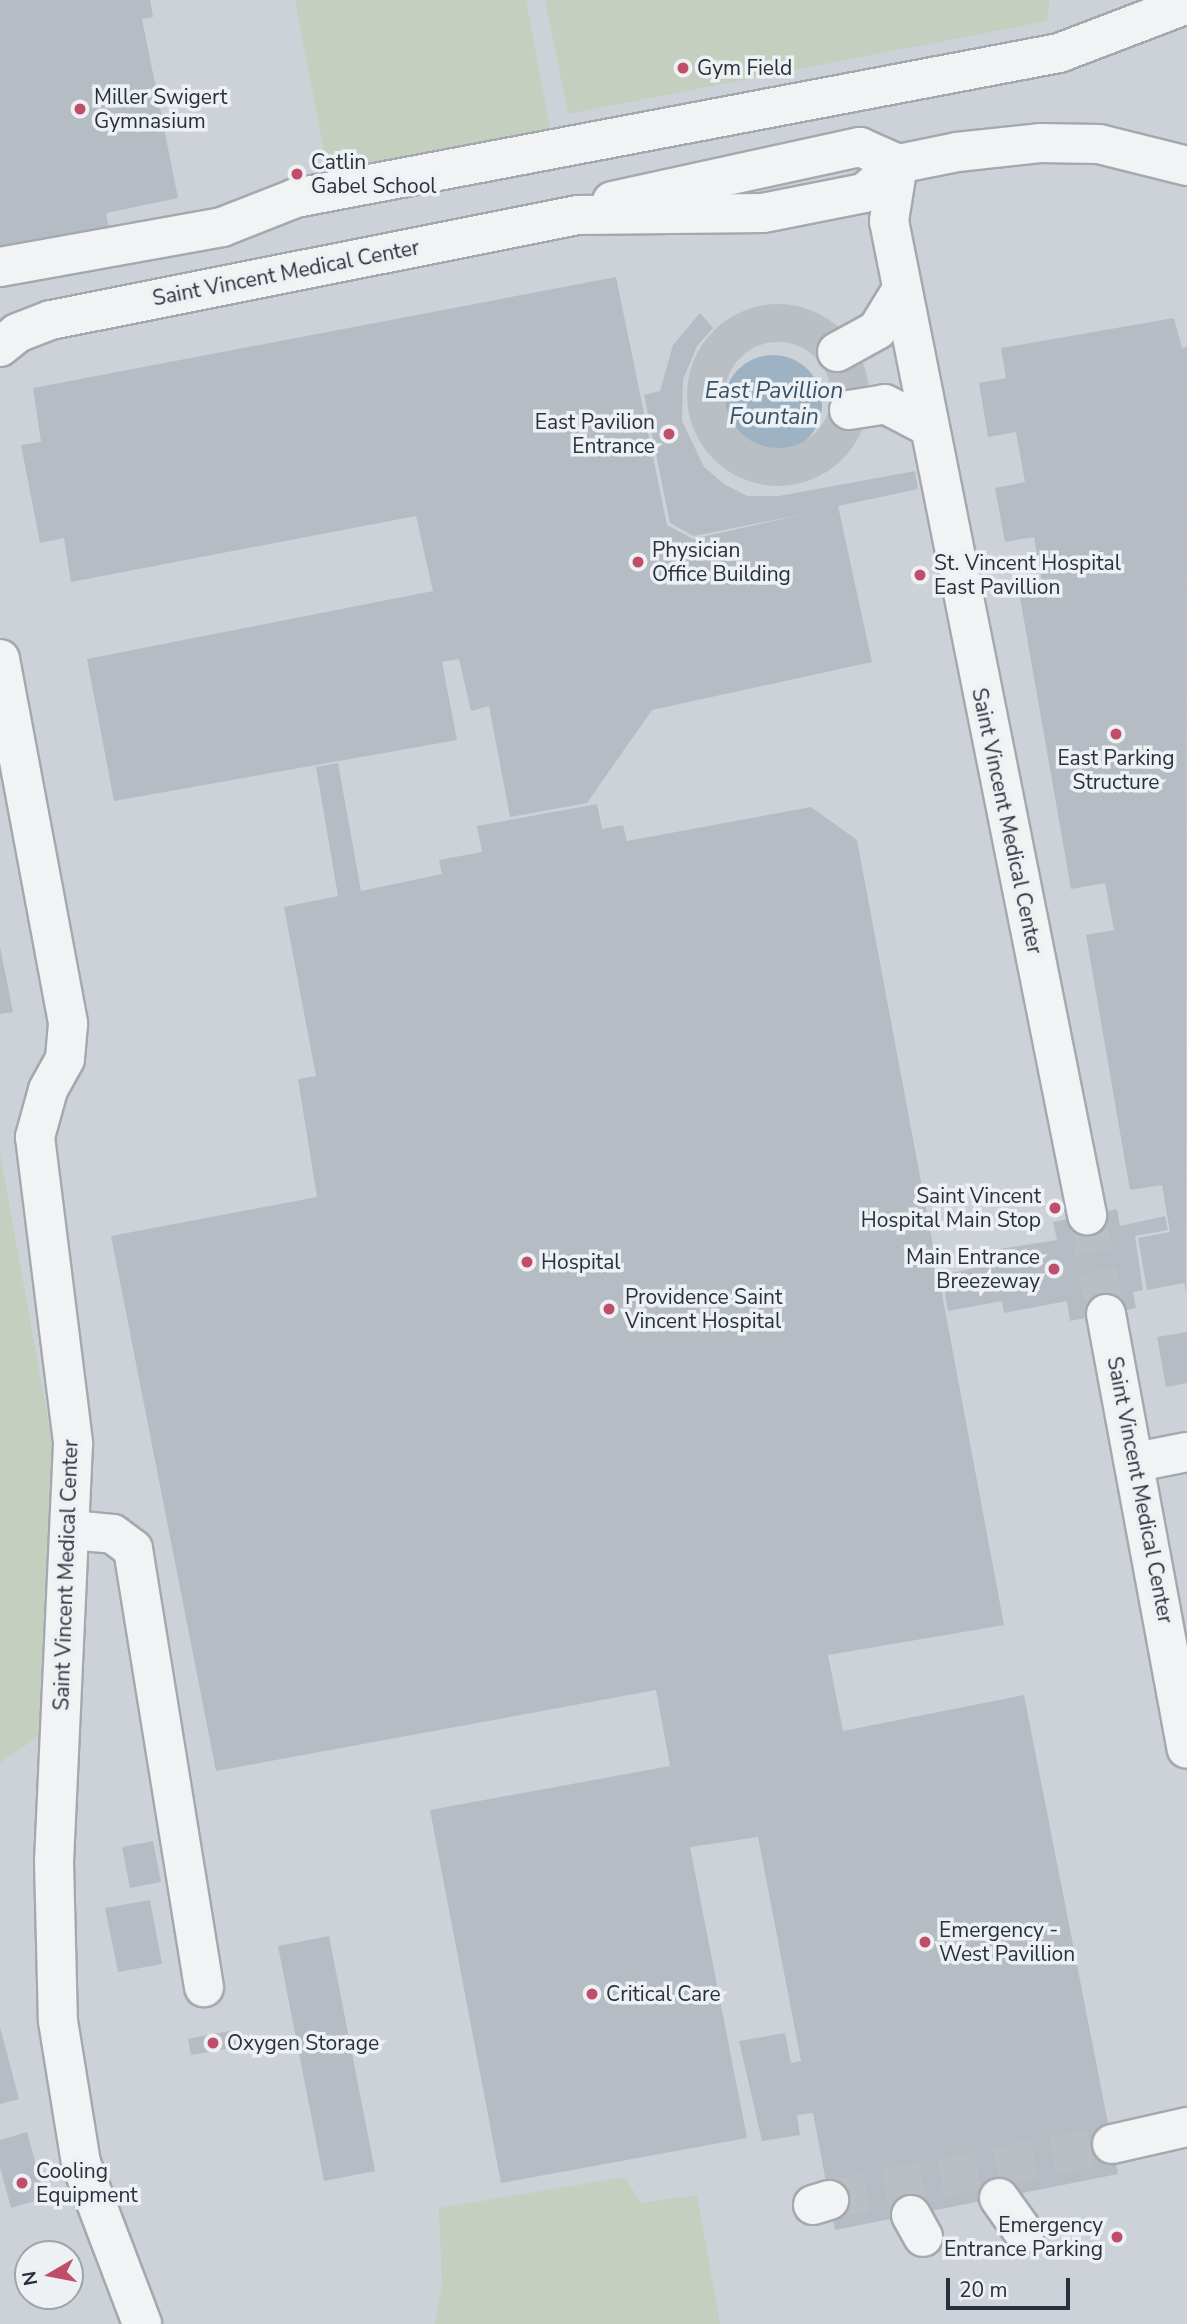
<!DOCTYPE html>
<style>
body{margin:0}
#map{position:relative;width:1187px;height:2324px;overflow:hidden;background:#dee2e6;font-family:"Nunito Sans",sans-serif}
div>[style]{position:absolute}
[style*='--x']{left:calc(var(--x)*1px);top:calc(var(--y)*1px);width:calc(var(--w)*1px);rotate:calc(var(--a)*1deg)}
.built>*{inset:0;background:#cdd2d8}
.green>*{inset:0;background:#c5cfc0}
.water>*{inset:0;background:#9db3c3}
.round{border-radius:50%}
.building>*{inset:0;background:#b6bcc3}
.minor-tunnel>*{height:38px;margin-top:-19px;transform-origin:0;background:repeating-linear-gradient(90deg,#babfc4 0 38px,transparent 0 57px)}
.minor-tunnel>.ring{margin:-19px;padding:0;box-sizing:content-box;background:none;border:38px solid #babfc4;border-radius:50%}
.roads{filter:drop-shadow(2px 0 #a4a9b0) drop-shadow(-2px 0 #a4a9b0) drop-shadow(0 2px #a4a9b0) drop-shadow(0 -2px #a4a9b0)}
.minor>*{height:38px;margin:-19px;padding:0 19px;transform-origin:19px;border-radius:19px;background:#f1f3f5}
.dots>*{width:19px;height:19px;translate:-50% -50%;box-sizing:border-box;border:4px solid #eef1f4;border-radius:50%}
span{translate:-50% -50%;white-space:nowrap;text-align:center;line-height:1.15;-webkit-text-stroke:7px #eef1f4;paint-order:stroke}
.poi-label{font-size:21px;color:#29313c}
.left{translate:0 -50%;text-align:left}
.right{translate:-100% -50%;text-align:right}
.street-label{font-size:21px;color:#29313c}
.water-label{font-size:23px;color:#37536b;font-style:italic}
.north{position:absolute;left:14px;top:2240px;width:70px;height:70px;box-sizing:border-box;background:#eef1f4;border:2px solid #9fa4aa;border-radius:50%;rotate:260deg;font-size:19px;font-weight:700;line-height:28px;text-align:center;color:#29313c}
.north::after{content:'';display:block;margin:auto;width:24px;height:32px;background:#c04e6a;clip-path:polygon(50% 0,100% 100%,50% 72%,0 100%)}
.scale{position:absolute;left:946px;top:2278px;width:124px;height:32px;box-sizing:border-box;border:4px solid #29313c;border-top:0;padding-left:9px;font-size:21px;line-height:24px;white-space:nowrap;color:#29313c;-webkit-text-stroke:5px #eef1f4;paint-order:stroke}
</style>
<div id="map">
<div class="built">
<i style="clip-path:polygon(evenodd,0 0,1187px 0,1187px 2324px,0 2324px,0 1763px,47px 1731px,56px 1462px,0 1151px,0 0,28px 2254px,70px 2254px,70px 2296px,28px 2296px,28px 2254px)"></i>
</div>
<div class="green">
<i style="clip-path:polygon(295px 0,526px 0,550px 129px,328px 172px)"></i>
<i style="clip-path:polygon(545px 0,1050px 0,1047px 21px,568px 114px)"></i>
<i style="clip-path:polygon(0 1151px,56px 1462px,47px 1731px,0 1763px)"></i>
<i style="clip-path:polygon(625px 2177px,641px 2203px,697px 2195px,720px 2324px,435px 2324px,442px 2285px,439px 2208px)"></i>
</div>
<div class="water">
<i class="round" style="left:724px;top:355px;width:98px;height:98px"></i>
</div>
<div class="building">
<i style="clip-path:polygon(0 0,150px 0,153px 17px,142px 19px,178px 198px,106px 213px,111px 238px,0 260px)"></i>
<i style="clip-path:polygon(616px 277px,667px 525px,693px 539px,809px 513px,694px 536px,670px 523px,644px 395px,660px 391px,673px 345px,700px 313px,713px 328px,697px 346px,683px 380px,682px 421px,704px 467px,724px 484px,747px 496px,779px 496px,915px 471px,918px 489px,838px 506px,872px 662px,652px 710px,587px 803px,510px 817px,489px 706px,471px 711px,459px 659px,442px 662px,457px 740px,114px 801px,87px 659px,433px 591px,416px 516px,71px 582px,64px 538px,40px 543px,21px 445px,41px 442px,33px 388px)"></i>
<i style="clip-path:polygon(1174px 318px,1182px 348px,1187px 347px,1186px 1292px,1184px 1283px,1147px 1290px,1138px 1238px,1170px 1232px,1162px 1185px,1130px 1190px,1086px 935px,1114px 930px,1105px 883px,1071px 889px,1018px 586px,1042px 582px,1034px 537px,1005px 542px,995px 488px,1025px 482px,1016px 432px,988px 437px,979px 383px,1006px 378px,1001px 348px)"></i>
<i style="clip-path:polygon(338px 763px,361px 891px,442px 874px,439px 860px,482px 852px,477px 826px,597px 804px,602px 829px,623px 825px,627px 841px,811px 807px,857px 840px,1004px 1625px,828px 1655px,843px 1731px,1024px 1695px,1118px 2174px,835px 2230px,813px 2113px,797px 2115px,800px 2135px,762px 2141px,739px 2041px,785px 2033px,791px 2063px,801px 2061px,758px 1837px,690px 1847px,747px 2138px,501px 2183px,430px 1810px,670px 1766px,656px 1690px,216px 1771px,111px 1236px,317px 1197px,298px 1079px,316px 1076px,284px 907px,338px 896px,316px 767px)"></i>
<i style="clip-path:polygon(0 947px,13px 1012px,0 1014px)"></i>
<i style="clip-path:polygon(1117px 1209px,1120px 1226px,1165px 1216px,1168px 1230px,1135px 1236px,1143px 1290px,1133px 1292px,1136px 1308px,1070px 1321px,1067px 1301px,1004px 1313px,1002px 1301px,948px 1311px,942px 1275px,994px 1264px,993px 1250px,1057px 1240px,1053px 1222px)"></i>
<i style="clip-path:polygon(1187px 1332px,1187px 1383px,1166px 1387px,1157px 1337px)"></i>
<i style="clip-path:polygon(153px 1841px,161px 1882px,130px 1888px,122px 1847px)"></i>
<i style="clip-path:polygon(150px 1900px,162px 1964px,118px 1972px,105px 1908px)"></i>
<i style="clip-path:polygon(329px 1936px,375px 2171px,324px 2181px,278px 1946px)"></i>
<i style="clip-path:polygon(0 2027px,19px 2099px,0 2104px)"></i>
<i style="clip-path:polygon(234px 2030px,237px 2047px,191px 2055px,188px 2039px)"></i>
<i style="clip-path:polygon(27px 2132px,45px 2198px,11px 2208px,0 2167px,0 2140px)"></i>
</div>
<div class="minor-tunnel">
<i class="ring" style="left:706px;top:323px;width:106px;height:106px"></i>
<i style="--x:1087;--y:1215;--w:101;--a:79.1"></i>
<i style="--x:829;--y:2200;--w:288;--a:-11.2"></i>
</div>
<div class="roads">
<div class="minor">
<i style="--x:898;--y:164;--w:58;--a:99"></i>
<i style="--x:889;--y:221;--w:1014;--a:78.73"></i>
<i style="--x:612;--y:201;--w:254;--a:-12.3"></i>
<i style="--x:860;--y:147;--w:42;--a:24.1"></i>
<i style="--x:0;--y:267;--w:226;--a:-10.2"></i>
<i style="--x:222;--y:227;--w:79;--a:-21.4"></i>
<i style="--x:296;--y:198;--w:777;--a:-10.76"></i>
<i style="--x:1059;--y:53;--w:137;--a:-20.9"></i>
<i style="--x:0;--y:347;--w:22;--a:-39"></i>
<i style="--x:17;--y:333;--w:36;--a:-21"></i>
<i style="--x:51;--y:320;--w:537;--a:-11.27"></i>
<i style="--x:578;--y:215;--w:185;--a:-0.6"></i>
<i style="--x:763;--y:213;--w:103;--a:-11.2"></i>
<i style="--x:864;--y:193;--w:45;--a:-40.5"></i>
<i style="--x:898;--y:164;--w:60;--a:-11.5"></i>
<i style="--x:957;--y:152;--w:83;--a:-6.2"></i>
<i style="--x:1040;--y:143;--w:59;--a:1"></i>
<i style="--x:1099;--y:144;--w:91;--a:14"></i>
<i style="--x:837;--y:352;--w:46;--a:-28.8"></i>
<i style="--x:877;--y:330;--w:48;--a:-58.6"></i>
<i style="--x:849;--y:410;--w:36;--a:-9"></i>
<i style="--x:885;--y:404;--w:47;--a:27.6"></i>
<i style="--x:0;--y:659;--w:371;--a:79.4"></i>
<i style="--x:68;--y:1024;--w:35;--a:95"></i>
<i style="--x:65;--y:1059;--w:35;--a:119"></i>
<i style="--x:48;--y:1090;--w:49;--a:105.5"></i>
<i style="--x:35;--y:1137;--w:309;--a:82.9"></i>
<i style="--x:73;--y:1444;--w:417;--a:92.6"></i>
<i style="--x:54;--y:1861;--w:160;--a:88.6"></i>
<i style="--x:58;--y:2021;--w:144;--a:80.8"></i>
<i style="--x:81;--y:2163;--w:172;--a:69.2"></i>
<i style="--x:1106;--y:1314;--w:442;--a:79.5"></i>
<i style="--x:1136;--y:1462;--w:52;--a:-11.1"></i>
<i style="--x:71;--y:1530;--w:42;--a:5.4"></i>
<i style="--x:113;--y:1534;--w:25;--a:37"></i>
<i style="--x:133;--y:1549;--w:444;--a:80.8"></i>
<i style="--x:1112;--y:2144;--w:77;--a:-12.8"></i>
<i style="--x:999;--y:2198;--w:43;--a:54.5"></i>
<i style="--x:813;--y:2205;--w:17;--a:-17"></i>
<i style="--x:911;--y:2215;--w:25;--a:61"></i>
</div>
</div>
<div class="dots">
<i style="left:683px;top:68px;background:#c04e6a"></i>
<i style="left:80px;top:109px;background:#c04e6a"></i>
<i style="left:297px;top:174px;background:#c04e6a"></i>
<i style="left:669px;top:434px;background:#c04e6a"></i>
<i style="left:638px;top:562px;background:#c04e6a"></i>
<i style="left:920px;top:575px;background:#c04e6a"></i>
<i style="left:1116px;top:734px;background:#c04e6a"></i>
<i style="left:1055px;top:1208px;background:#c04e6a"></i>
<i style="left:527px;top:1262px;background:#c04e6a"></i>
<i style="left:1054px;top:1269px;background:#c04e6a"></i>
<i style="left:609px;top:1309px;background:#c04e6a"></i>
<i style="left:925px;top:1942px;background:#c04e6a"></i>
<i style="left:592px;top:1994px;background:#c04e6a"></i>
<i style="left:213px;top:2043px;background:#c04e6a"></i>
<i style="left:22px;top:2183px;background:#c04e6a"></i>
<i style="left:1117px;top:2237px;background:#c04e6a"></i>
</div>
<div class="poi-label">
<span class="left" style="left:697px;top:68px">Gym Field</span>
<span class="left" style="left:94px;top:109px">Miller Swigert<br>Gymnasium</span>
<span class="left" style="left:311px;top:174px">Catlin<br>Gabel School</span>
<span class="right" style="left:655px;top:434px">East Pavilion<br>Entrance</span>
<span class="left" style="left:652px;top:562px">Physician<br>Office Building</span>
<span class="left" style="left:934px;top:575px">St. Vincent Hospital<br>East Pavillion</span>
<span style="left:1116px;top:770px">East Parking<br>Structure</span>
<span class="right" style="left:1041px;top:1208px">Saint Vincent<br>Hospital Main Stop</span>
<span class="right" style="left:1040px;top:1269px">Main Entrance<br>Breezeway</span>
<span class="left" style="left:541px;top:1262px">Hospital</span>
<span class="left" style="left:625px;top:1309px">Providence Saint<br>Vincent Hospital</span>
<span class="left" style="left:939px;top:1942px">Emergency -<br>West Pavillion</span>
<span class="left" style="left:606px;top:1994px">Critical Care</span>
<span class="left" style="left:227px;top:2043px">Oxygen Storage</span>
<span class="left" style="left:36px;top:2183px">Cooling<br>Equipment</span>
<span class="right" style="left:1103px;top:2237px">Emergency<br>Entrance Parking</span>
</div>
<div class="street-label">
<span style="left:286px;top:273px;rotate:-11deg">Saint Vincent Medical Center</span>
<span style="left:1007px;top:821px;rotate:78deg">Saint Vincent Medical Center</span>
<span style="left:1140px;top:1490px;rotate:79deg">Saint Vincent Medical Center</span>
<span style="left:66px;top:1575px;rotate:-88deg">Saint Vincent Medical Center</span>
</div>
<div class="water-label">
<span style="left:774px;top:404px">East Pavillion<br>Fountain</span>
</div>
<div class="north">N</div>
<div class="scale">20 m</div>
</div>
